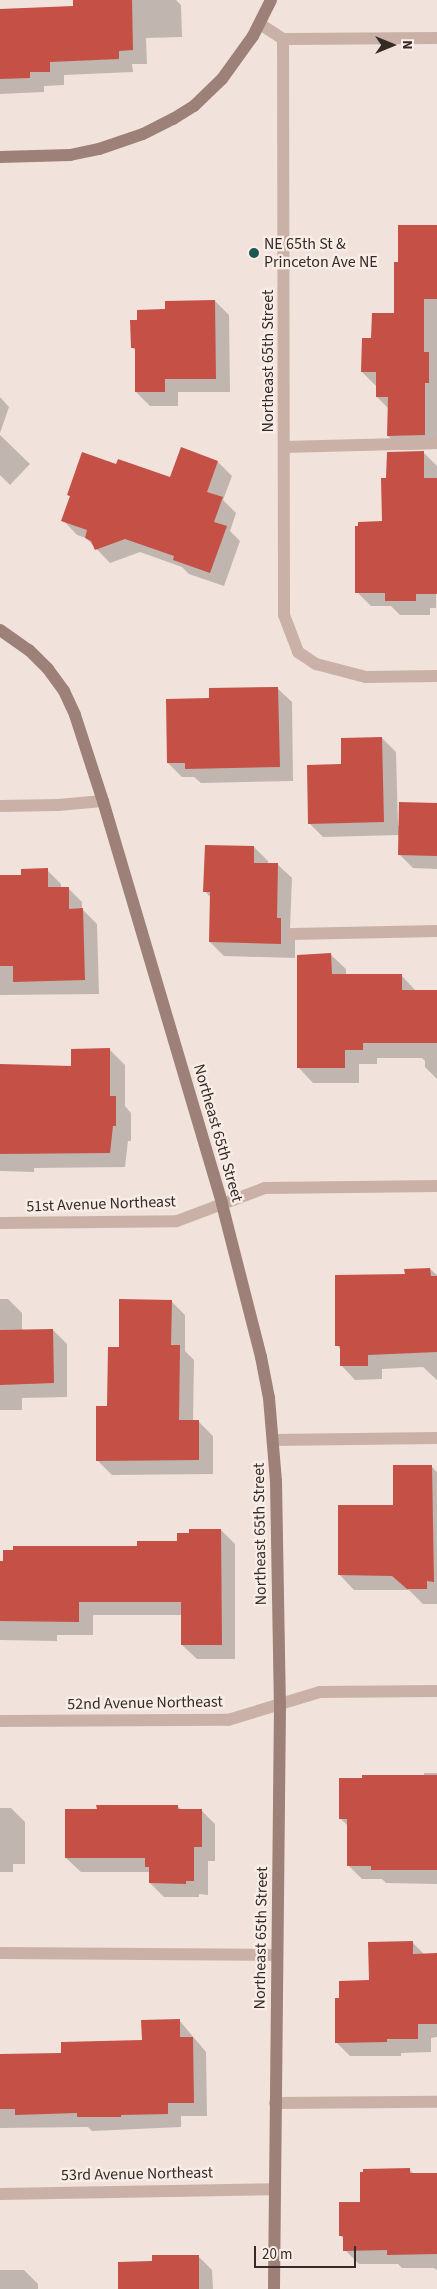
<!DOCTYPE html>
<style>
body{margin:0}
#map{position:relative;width:437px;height:2289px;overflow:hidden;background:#f1e3db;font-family:"Source Sans 3",sans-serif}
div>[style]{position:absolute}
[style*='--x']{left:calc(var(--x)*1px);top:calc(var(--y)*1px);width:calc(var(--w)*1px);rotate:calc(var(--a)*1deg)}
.shadow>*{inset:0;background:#0003}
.building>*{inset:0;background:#c55045}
.lane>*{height:12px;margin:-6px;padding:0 6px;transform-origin:6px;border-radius:6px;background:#c9b1a7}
.street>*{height:12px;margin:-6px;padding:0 6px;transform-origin:6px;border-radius:6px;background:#c9b1a7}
.secondary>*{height:12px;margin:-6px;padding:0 6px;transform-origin:6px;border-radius:6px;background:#9d8078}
.dots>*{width:14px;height:14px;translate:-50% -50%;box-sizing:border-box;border:2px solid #f9eee7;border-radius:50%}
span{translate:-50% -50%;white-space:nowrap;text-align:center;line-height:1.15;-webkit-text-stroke:4.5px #f9eee7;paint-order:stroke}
.poi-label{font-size:16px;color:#362a27}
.left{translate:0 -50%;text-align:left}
.street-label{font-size:16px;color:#362a27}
.north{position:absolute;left:367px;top:20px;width:50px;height:50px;-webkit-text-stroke:4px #f9eee7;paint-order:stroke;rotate:90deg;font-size:14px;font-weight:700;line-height:20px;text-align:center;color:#362a27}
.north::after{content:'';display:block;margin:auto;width:18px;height:22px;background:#362a27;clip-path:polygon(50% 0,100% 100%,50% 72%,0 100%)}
.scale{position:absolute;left:254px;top:2246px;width:102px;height:22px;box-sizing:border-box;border:2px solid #362a27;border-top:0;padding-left:6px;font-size:15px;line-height:18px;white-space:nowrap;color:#362a27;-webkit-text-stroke:4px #f9eee7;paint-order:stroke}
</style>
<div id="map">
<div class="shadow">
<i style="clip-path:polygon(74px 0,176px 0,181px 5px,182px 37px,146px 38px,147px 64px,132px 64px,133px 72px,64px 75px,64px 85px,44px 86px,44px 92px,0 94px,0 32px,74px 7px)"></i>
<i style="clip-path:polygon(437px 226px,437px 449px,402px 450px,388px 436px,389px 409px,377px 397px,376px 386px,362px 372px,372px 340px,395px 315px,399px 263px)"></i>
<i style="clip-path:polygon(215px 301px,229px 315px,230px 392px,178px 392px,178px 406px,150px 406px,136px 392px,136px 351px,132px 347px,139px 321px,167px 310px)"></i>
<i style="clip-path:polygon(0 397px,9px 407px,0 433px)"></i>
<i style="clip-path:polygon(0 435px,30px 464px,10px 485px,0 475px)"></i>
<i style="clip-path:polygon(424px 453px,437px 466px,436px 608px,430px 608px,430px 615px,400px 615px,391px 606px,371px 606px,357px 592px,383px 522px,387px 479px)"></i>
<i style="clip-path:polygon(218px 462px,232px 476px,223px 500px,236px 513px,230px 531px,240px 541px,224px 586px,189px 574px,182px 567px,140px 552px,110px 563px,86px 538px,77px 535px,63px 520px,71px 497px,68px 495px,117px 465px,171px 479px)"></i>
<i style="clip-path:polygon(277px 688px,292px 702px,293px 781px,201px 783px,194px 777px,182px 777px,168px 763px,210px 700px)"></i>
<i style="clip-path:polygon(382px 738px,396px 752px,398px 826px,437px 804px,437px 799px,437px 869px,413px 868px,399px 854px,400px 835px,323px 837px,309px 823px,342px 766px)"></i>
<i style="clip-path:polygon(254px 847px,268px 861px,268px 864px,277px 864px,292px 878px,290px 929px,295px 933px,295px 958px,224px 956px,210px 942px,211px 898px,205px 891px)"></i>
<i style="clip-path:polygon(47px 870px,61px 884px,61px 888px,68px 888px,82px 902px,82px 909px,97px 924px,99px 994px,0 995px,0 876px,22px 876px)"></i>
<i style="clip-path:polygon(331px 955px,346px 969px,346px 976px,401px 975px,416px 991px,437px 992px,437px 1079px,425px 1067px,425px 1061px,422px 1058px,377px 1058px,377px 1064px,359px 1064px,359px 1083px,313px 1083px,299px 1068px)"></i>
<i style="clip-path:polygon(110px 1050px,125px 1065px,125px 1106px,131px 1113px,131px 1141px,128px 1141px,125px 1167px,34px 1168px,34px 1172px,0 1171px,0 1065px,72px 1067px)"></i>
<i style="clip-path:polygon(430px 1269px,437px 1275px,437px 1380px,423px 1367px,382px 1369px,382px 1379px,355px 1380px,341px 1365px,341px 1350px,337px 1345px,406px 1275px)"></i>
<i style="clip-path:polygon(0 1299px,8px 1299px,22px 1313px,22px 1331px,53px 1330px,67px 1344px,67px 1397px,22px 1398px,22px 1410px,0 1410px)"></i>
<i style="clip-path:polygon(171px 1301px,185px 1315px,185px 1351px,194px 1360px,193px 1422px,198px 1421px,213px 1436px,213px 1474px,112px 1475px,98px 1461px,120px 1348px)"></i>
<i style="clip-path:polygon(432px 1467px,437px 1472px,437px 1604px,423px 1604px,409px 1590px,354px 1590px,339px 1574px,395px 1507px)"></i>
<i style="clip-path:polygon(221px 1530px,235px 1544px,235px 1659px,197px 1659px,182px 1645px,182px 1615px,93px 1615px,93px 1635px,57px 1635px,57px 1641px,0 1640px,0 1561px,178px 1542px)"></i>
<i style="clip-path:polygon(424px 1773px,437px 1773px,437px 1884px,386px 1883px,382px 1879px,362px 1879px,348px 1865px,348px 1826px,341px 1819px,424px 1776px)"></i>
<i style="clip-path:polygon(177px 1806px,182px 1810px,201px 1810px,215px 1824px,215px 1861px,208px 1861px,208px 1895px,199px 1894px,199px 1897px,164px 1897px,150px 1883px,150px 1872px,81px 1872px,66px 1858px)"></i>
<i style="clip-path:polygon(0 1808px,11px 1808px,25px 1822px,25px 1864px,13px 1864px,13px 1872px,0 1872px)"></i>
<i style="clip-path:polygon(412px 1942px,425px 1955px,437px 1955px,437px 2037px,431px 2038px,431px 2052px,401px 2053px,401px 2056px,350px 2056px,336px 2042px,340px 1999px,370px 1982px)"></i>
<i style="clip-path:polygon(179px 2020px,206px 2052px,207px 2116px,181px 2116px,181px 2127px,92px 2131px,88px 2127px,0 2128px,0 2056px,63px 2054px,143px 2041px)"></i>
<i style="clip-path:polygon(409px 2169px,415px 2175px,437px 2174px,437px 2270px,434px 2268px,402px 2268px,398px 2264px,359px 2264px,345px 2250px,345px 2240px,341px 2236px,361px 2203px)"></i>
<i style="clip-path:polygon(198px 2256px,212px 2270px,213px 2289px,119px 2289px,153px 2263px)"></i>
<i style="clip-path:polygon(0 2270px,24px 2270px,38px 2284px,38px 2289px,0 2289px)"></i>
</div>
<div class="building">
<i style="clip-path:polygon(73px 0,132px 0,133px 50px,119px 51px,119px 59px,50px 62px,50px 72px,30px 72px,30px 78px,0 79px,0 9px,73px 6px)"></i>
<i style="clip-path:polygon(398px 225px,437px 225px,437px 299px,424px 299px,424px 352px,429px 352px,429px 383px,425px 383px,425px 435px,387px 436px,388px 397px,376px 397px,376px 372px,361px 372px,362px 338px,371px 338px,372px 313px,394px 313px,394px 262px,398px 262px)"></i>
<i style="clip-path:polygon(215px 300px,216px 379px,165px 379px,165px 392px,135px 392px,135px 348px,131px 348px,130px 320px,137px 320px,137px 310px,165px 309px,165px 301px)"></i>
<i style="clip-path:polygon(181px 447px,218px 461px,207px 492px,223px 497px,214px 522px,227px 526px,210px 573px,173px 560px,174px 556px,125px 539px,95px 550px,91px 541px,85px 538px,87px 530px,61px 521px,70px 496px,67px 495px,82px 452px,116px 464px,118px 459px,170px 477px)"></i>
<i style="clip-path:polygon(424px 451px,424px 478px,437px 478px,437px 594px,416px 594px,416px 601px,385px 601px,385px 593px,355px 593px,355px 526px,358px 526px,358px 522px,382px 521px,381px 478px,386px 478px,387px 452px)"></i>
<i style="clip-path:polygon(278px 687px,280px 767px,185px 769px,185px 763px,167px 763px,166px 699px,209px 698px,209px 688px)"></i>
<i style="clip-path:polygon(382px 737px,384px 822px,308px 824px,307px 765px,341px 764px,341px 738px)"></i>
<i style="clip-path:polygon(399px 802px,437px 803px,437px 856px,398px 855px)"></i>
<i style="clip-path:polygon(205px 845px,254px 846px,254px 863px,278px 863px,277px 918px,281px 918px,281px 944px,209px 942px,210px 892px,203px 892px)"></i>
<i style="clip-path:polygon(48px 868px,48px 887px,69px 887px,69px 909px,83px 908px,85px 980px,13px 982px,13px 966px,0 966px,0 875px,21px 875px,21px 869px)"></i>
<i style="clip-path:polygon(331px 953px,332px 974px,402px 974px,402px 990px,437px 990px,437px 1043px,363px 1043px,363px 1050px,345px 1050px,345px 1068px,297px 1068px,297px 955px)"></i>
<i style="clip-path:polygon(110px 1048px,110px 1096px,116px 1096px,116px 1126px,113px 1126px,110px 1153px,0 1154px,0 1064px,71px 1066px,71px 1049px)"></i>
<i style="clip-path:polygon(430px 1268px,431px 1276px,437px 1276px,437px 1352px,368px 1355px,368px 1366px,340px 1366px,340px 1346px,335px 1346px,335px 1275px,405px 1274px,404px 1269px)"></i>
<i style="clip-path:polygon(119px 1299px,172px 1300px,171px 1345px,180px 1345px,179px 1420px,199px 1420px,199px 1460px,96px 1461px,96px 1406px,107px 1406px,108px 1347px,119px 1347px)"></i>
<i style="clip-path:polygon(53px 1329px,54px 1383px,0 1385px,0 1330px)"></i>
<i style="clip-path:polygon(393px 1465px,432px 1465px,434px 1582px,427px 1581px,427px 1589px,407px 1589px,392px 1576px,338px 1575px,338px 1505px,393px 1505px)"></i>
<i style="clip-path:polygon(189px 1529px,221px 1529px,222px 1645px,181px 1645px,181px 1602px,79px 1602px,79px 1622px,0 1621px,0 1561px,3px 1561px,3px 1550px,13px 1550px,13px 1546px,137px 1546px,137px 1541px,177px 1541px,177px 1533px,189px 1533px)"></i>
<i style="clip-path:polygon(362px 1775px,437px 1775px,437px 1870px,371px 1870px,371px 1866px,347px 1866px,347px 1819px,339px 1819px,339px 1778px,362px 1778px)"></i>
<i style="clip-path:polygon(96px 1805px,178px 1805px,178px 1809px,202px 1809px,202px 1847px,194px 1847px,194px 1881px,186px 1881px,186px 1884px,149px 1883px,149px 1867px,145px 1867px,145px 1858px,65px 1858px,65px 1809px,97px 1809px)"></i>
<i style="clip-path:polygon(413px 1941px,413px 1954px,437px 1953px,437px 2024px,418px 2024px,418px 2039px,387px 2039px,387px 2042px,335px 2043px,335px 1998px,339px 1998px,339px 1981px,369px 1980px,368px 1942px)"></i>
<i style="clip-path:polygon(180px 2019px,180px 2037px,193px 2037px,194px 2103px,168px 2103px,168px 2114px,121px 2115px,121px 2117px,77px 2117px,77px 2113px,15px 2115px,15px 2109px,0 2109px,0 2054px,61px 2053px,61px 2042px,142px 2040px,141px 2020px)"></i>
<i style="clip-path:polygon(410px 2168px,410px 2173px,437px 2173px,437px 2254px,387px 2255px,387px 2250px,343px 2251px,343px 2236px,339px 2236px,339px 2202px,360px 2202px,360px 2172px,363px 2172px,363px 2169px)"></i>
<i style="clip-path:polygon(152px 2255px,199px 2255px,199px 2289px,118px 2289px,118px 2262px,152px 2261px)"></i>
</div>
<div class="lane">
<i style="--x:284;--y:447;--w:153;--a:-1.5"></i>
<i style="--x:292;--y:934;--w:145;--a:-1.2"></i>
<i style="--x:273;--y:1440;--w:164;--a:-0.7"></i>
<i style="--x:0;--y:1953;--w:277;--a:0.4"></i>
</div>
<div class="street">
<i style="--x:260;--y:24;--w:27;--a:33"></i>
<i style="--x:283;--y:39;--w:576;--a:89.9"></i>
<i style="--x:284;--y:615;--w:40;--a:69"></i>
<i style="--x:298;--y:652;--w:22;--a:34"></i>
<i style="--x:316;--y:664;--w:52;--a:14.6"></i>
<i style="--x:366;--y:677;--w:71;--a:-0.8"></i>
<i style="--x:283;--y:39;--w:154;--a:-0.4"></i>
<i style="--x:0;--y:806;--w:58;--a:-1"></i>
<i style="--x:58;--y:805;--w:45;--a:-5.1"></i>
<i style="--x:0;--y:1223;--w:177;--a:-0.6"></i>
<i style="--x:177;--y:1221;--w:94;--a:-20.6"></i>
<i style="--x:265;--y:1188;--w:172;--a:-0.7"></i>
<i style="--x:0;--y:1721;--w:228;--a:-0.3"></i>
<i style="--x:228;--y:1720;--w:96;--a:-16.9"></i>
<i style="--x:320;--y:1692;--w:117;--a:-0.5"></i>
<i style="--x:275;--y:2103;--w:162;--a:-0.4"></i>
<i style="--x:0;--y:2194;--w:274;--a:-1"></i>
</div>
<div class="secondary">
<i style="--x:0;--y:157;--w:70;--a:-1.6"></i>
<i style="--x:70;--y:155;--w:30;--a:-12"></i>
<i style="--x:99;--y:149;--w:46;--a:-18.8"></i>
<i style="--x:143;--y:134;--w:34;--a:-27"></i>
<i style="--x:173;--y:119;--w:25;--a:-32"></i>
<i style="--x:194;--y:106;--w:39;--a:-44"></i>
<i style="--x:222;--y:79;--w:53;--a:-54.2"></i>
<i style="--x:253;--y:36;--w:40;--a:-63.4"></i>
<i style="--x:0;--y:630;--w:35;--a:35"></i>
<i style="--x:29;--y:650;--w:27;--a:45"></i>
<i style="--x:48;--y:669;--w:27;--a:54"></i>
<i style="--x:64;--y:691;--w:26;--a:65"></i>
<i style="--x:75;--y:715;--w:90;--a:72"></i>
<i style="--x:103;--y:801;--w:420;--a:73.5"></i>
<i style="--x:222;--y:1204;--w:158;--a:75.7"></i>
<i style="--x:261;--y:1357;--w:42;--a:79"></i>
<i style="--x:269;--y:1398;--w:83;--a:85.2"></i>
<i style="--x:276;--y:1481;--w:224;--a:89"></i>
<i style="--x:280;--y:1705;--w:584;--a:90.59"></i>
</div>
<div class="dots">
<i style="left:254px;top:253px;background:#1d5751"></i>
</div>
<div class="poi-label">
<span class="left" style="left:264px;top:253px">NE 65th St &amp;<br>Princeton Ave NE</span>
</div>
<div class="street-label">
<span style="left:268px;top:361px;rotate:-90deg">Northeast 65th Street</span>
<span style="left:218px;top:1133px;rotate:74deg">Northeast 65th Street</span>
<span style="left:101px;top:1204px;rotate:-2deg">51st Avenue Northeast</span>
<span style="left:260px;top:1534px;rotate:-91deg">Northeast 65th Street</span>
<span style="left:145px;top:1703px;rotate:-1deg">52nd Avenue Northeast</span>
<span style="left:261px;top:1938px;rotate:-89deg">Northeast 65th Street</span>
<span style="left:137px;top:2174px;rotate:-1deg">53rd Avenue Northeast</span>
</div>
<div class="north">N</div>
<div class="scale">20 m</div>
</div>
